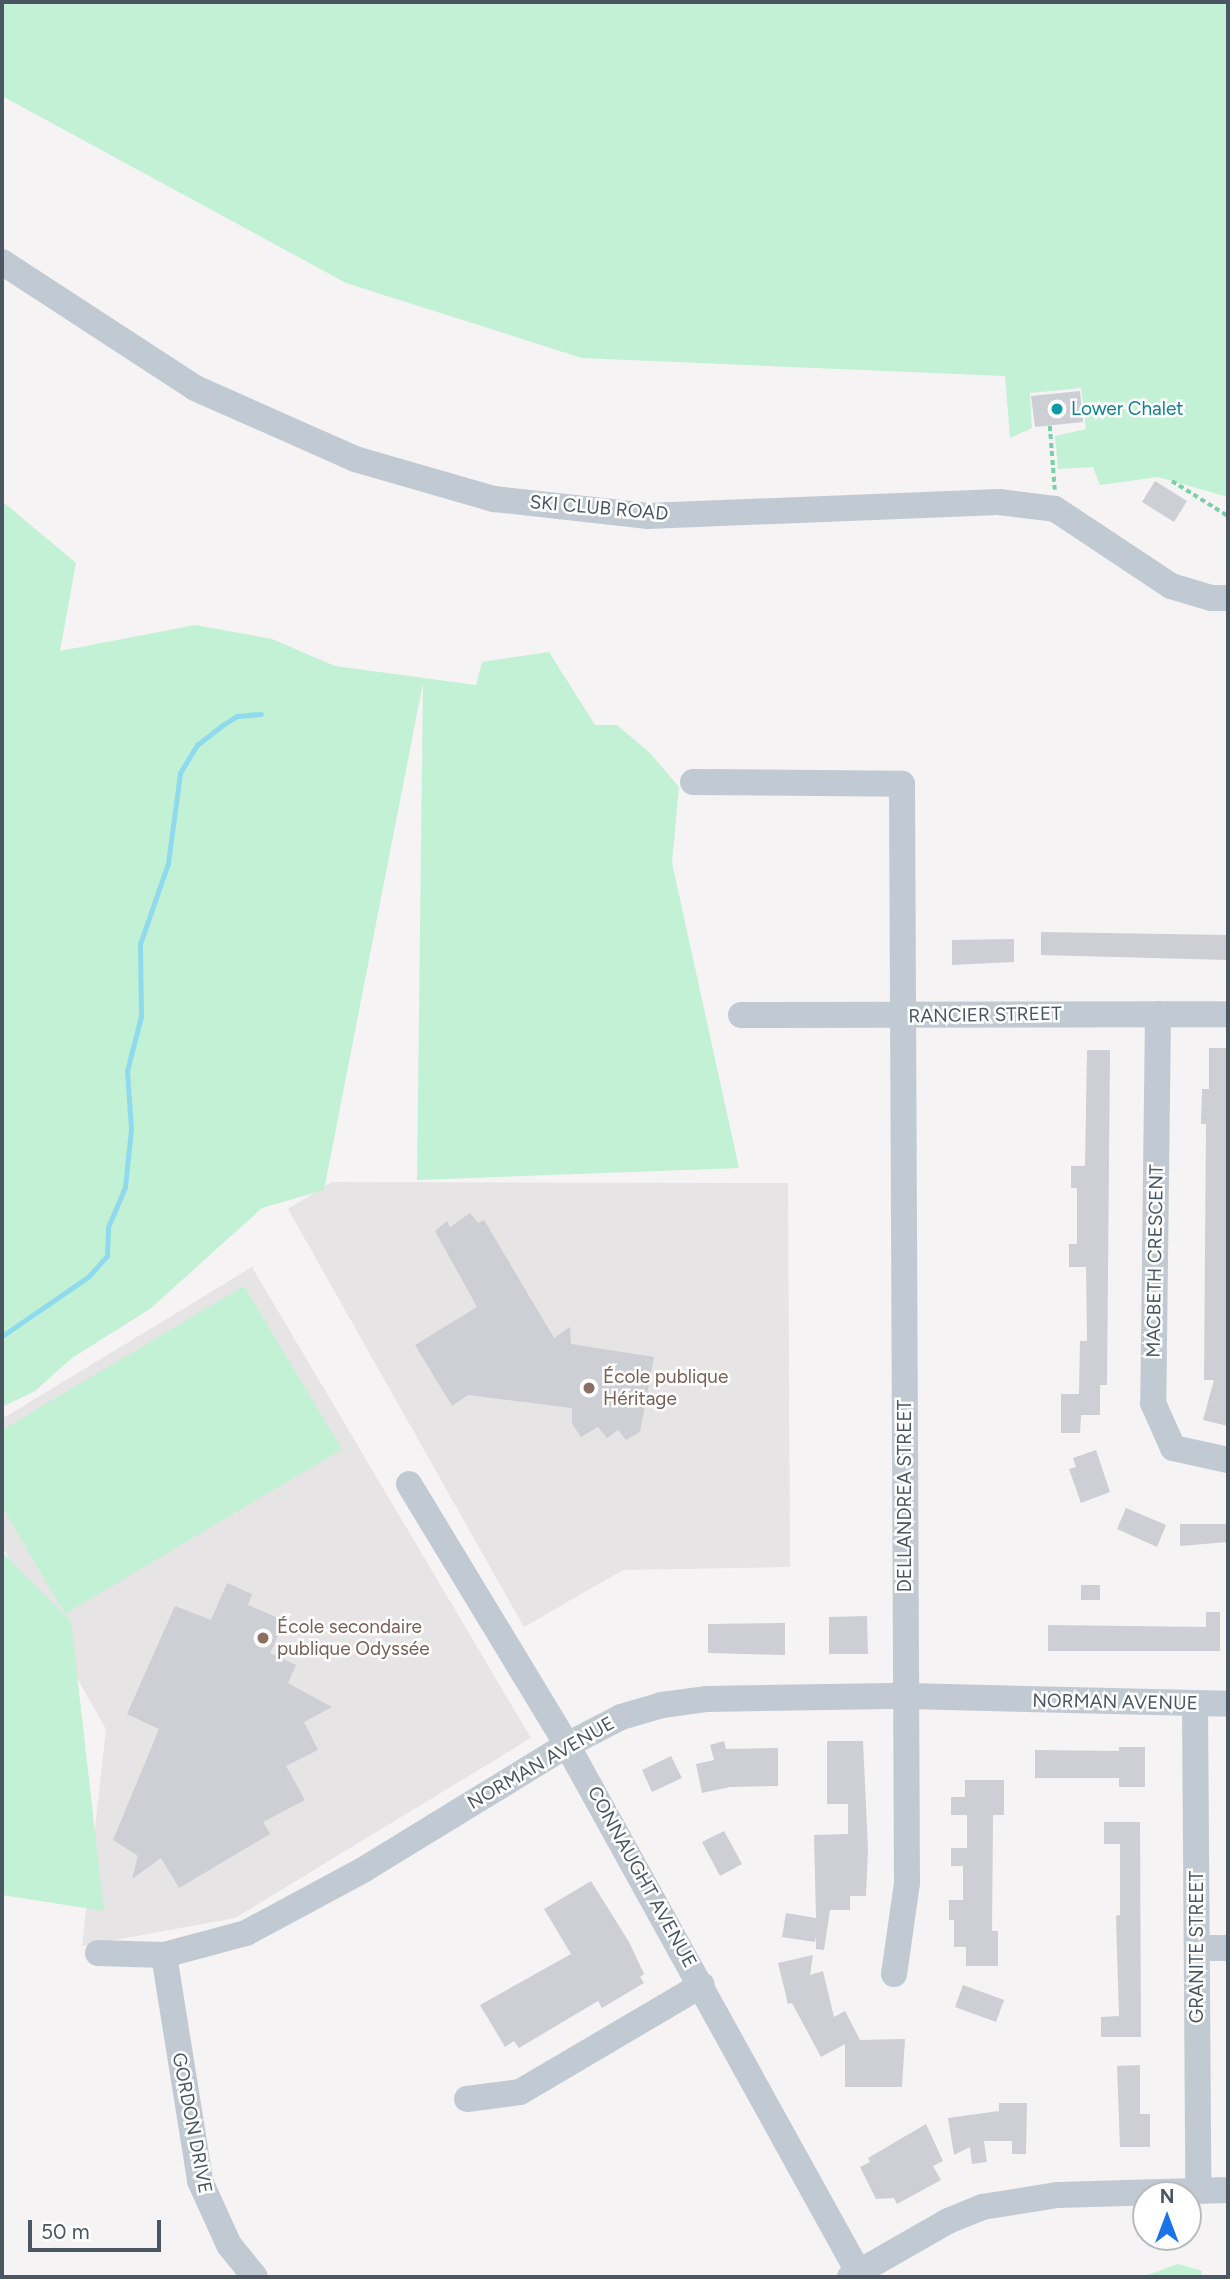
<!DOCTYPE html>
<meta charset="utf-8">
<style>
body{margin:0}
#map{position:relative;width:1230px;height:2279px;overflow:hidden;background:#f5f3f3;font-family:Figtree,sans-serif}
div>[style]{position:absolute}
[style*='--x']{left:calc(var(--x)*1px);top:calc(var(--y)*1px);width:calc(var(--w)*1px);rotate:calc(var(--a)*1deg)}
.education>*{inset:0;background:#e6e4e5}
.green>*{inset:0;background:#c3f1d5}
.stream>*{height:5px;margin:-2.5px;padding:0 2.5px;transform-origin:2.5px;border-radius:2.5px;background:#90daee}
.building>*{inset:0;background:#cdcfd5}
.path>*{height:3.5px;margin-top:-1.75px;transform-origin:0;background:repeating-linear-gradient(90deg,#7ad0a6 0 5px,transparent 0 8.5px)}
.minor>*{height:26px;margin:-13px;padding:0 13px;transform-origin:13px;border-radius:13px;background:#c1cad2}
.dots>*{width:19px;height:19px;translate:-50% -50%;box-sizing:border-box;border:4px solid #fff;border-radius:50%}
span{translate:-50% -50%;white-space:nowrap;text-align:center;line-height:1.15;-webkit-text-stroke:5px #fff;paint-order:stroke}
.culture-label{font-size:19px;color:#0d838f}
.left{translate:0 -50%;text-align:left}
.street-label{font-size:19px;color:#4a5661}
.education-label{font-size:19px;color:#785e54}
.frame{position:absolute;inset:0;border:4px solid #4a5661;pointer-events:none}
.north{position:absolute;left:1132px;top:2181px;width:70px;height:70px;box-sizing:border-box;background:#fff;border:2px solid #b7bbc0;border-radius:50%;rotate:0deg;font-size:19px;font-weight:700;line-height:28px;text-align:center;color:#4a5661}
.north::after{content:'';display:block;margin:auto;width:24px;height:32px;background:#1a73e8;clip-path:polygon(50% 0,100% 100%,50% 72%,0 100%)}
.scale{position:absolute;left:28px;top:2220px;width:133px;height:32px;box-sizing:border-box;border:4px solid #4a5661;border-top:0;padding-left:9px;font-size:21px;line-height:24px;white-space:nowrap;color:#4a5661;-webkit-text-stroke:5px #fff;paint-order:stroke}
</style>
<div id="map">
<div class="education">
<i style="clip-path:polygon(332px 1182px,788px 1183px,790px 1567px,623px 1570px,524px 1627px,288px 1209px)"></i>
<i style="clip-path:polygon(252px 1267px,531px 1738px,235px 1918px,82px 1946px,106px 1729px,2px 1546px,2px 1419px)"></i>
</div>
<div class="green">
<i style="clip-path:polygon(2px 2px,1228px 2px,1228px 497px,1158px 477px,1100px 485px,1093px 467px,1058px 469px,1055px 436px,1086px 429px,1081px 388px,1030px 393px,1032px 428px,1010px 438px,1005px 376px,582px 358px,346px 283px,2px 96px)"></i>
<i style="clip-path:polygon(2px 501px,76px 563px,60px 651px,195px 625px,272px 639px,335px 666px,476px 685px,482px 662px,549px 652px,595px 725px,617px 725px,650px 753px,679px 787px,672px 863px,739px 1168px,417px 1180px,423px 683px,324px 1190px,262px 1208px,150px 1309px,72px 1358px,35px 1391px,2px 1407px)"></i>
<i style="clip-path:polygon(244px 1286px,342px 1449px,65px 1614px,2px 1507px,2px 1430px)"></i>
<i style="clip-path:polygon(2px 1552px,71px 1621px,104px 1911px,2px 1895px)"></i>
<i style="clip-path:polygon(1178px 2264px,1202px 2271px,1201px 2277px,1142px 2277px)"></i>
</div>
<div class="stream">
<i style="--x:2;--y:1336;--w:104;--a:-34.5"></i>
<i style="--x:88;--y:1277;--w:28;--a:-48"></i>
<i style="--x:107;--y:1256;--w:29;--a:-88"></i>
<i style="--x:108;--y:1227;--w:43;--a:-67"></i>
<i style="--x:125;--y:1187;--w:58;--a:-84.1"></i>
<i style="--x:131;--y:1129;--w:58;--a:-93.9"></i>
<i style="--x:127;--y:1071;--w:57;--a:-75.7"></i>
<i style="--x:141;--y:1016;--w:72;--a:-90.8"></i>
<i style="--x:140;--y:944;--w:86;--a:-70.9"></i>
<i style="--x:168;--y:863;--w:91;--a:-82.4"></i>
<i style="--x:180;--y:773;--w:33;--a:-59"></i>
<i style="--x:197;--y:745;--w:31;--a:-38"></i>
<i style="--x:221;--y:726;--w:19;--a:-32"></i>
<i style="--x:237;--y:716;--w:24;--a:-5"></i>
</div>
<div class="building">
<i style="clip-path:polygon(1080px 391px,1083px 422px,1035px 427px,1031px 396px)"></i>
<i style="clip-path:polygon(1155px 481px,1187px 501px,1174px 522px,1142px 502px)"></i>
<i style="clip-path:polygon(1041px 932px,1228px 935px,1228px 960px,1041px 955px)"></i>
<i style="clip-path:polygon(1014px 939px,1014px 962px,952px 965px,952px 940px)"></i>
<i style="clip-path:polygon(1209px 1048px,1228px 1048px,1228px 1426px,1203px 1420px,1214px 1380px,1204px 1380px,1206px 1124px,1201px 1124px,1202px 1089px,1209px 1089px)"></i>
<i style="clip-path:polygon(1087px 1050px,1110px 1050px,1107px 1385px,1100px 1385px,1100px 1415px,1081px 1415px,1080px 1433px,1061px 1433px,1061px 1394px,1079px 1394px,1080px 1341px,1087px 1341px,1086px 1267px,1069px 1267px,1069px 1244px,1077px 1244px,1077px 1188px,1071px 1188px,1071px 1166px,1085px 1166px)"></i>
<i style="clip-path:polygon(470px 1213px,478px 1223px,484px 1220px,554px 1338px,570px 1327px,571px 1344px,654px 1357px,640px 1432px,626px 1440px,618px 1430px,607px 1438px,598px 1427px,581px 1437px,572px 1424px,572px 1408px,468px 1395px,452px 1406px,415px 1345px,477px 1307px,435px 1231px,447px 1221px,450px 1227px)"></i>
<i style="clip-path:polygon(1096px 1450px,1110px 1492px,1081px 1503px,1069px 1469px,1076px 1467px,1073px 1458px)"></i>
<i style="clip-path:polygon(1126px 1508px,1166px 1525px,1157px 1547px,1117px 1529px)"></i>
<i style="clip-path:polygon(1180px 1524px,1228px 1524px,1228px 1542px,1180px 1546px)"></i>
<i style="clip-path:polygon(227px 1583px,252px 1594px,248px 1605px,285px 1621px,270px 1653px,296px 1665px,288px 1683px,332px 1707px,304px 1722px,318px 1750px,286px 1766px,305px 1800px,263px 1822px,270px 1834px,179px 1888px,161px 1858px,132px 1879px,138px 1856px,113px 1840px,159px 1729px,127px 1714px,175px 1606px,211px 1620px)"></i>
<i style="clip-path:polygon(1081px 1585px,1100px 1585px,1100px 1600px,1081px 1600px)"></i>
<i style="clip-path:polygon(1206px 1612px,1220px 1612px,1220px 1651px,1048px 1651px,1048px 1625px,1206px 1627px)"></i>
<i style="clip-path:polygon(867px 1616px,868px 1654px,829px 1654px,829px 1617px)"></i>
<i style="clip-path:polygon(785px 1623px,785px 1655px,708px 1653px,708px 1624px)"></i>
<i style="clip-path:polygon(724px 1741px,726px 1749px,778px 1748px,778px 1786px,730px 1787px,702px 1793px,696px 1764px,714px 1760px,710px 1745px)"></i>
<i style="clip-path:polygon(827px 1741px,863px 1741px,868px 1849px,866px 1896px,850px 1896px,850px 1910px,830px 1910px,824px 1950px,816px 1949px,816px 1936px,815px 1942px,782px 1937px,786px 1913px,816px 1918px,814px 1835px,848px 1834px,848px 1804px,827px 1804px)"></i>
<i style="clip-path:polygon(1119px 1747px,1145px 1747px,1145px 1787px,1119px 1787px,1119px 1778px,1035px 1778px,1035px 1750px,1119px 1751px)"></i>
<i style="clip-path:polygon(671px 1756px,682px 1778px,652px 1792px,642px 1770px)"></i>
<i style="clip-path:polygon(965px 1780px,1004px 1780px,1004px 1815px,993px 1815px,992px 1931px,998px 1931px,998px 1966px,966px 1966px,966px 1947px,954px 1947px,954px 1920px,949px 1920px,949px 1900px,963px 1900px,963px 1866px,951px 1866px,951px 1848px,967px 1848px,967px 1815px,951px 1815px,951px 1797px,965px 1797px)"></i>
<i style="clip-path:polygon(1104px 1822px,1140px 1822px,1141px 2037px,1101px 2037px,1101px 2017px,1119px 2016px,1116px 1916px,1120px 1915px,1120px 1844px,1104px 1844px)"></i>
<i style="clip-path:polygon(724px 1831px,742px 1864px,720px 1876px,702px 1842px)"></i>
<i style="clip-path:polygon(591px 1881px,629px 1942px,644px 1974px,640px 1977px,644px 1983px,602px 2008px,598px 2001px,519px 2048px,514px 2041px,505px 2047px,480px 2005px,571px 1954px,544px 1909px)"></i>
<i style="clip-path:polygon(813px 1955px,810px 1975px,823px 1971px,834px 2017px,845px 2011px,860px 2040px,905px 2039px,902px 2087px,845px 2087px,845px 2044px,821px 2057px,792px 2003px,788px 2004px,778px 1963px)"></i>
<i style="clip-path:polygon(963px 1985px,1004px 2000px,996px 2022px,955px 2007px)"></i>
<i style="clip-path:polygon(1140px 2065px,1140px 2114px,1150px 2114px,1150px 2147px,1120px 2147px,1117px 2066px)"></i>
<i style="clip-path:polygon(999px 2103px,1027px 2103px,1026px 2154px,1012px 2154px,1012px 2141px,984px 2141px,987px 2162px,972px 2164px,970px 2147px,954px 2155px,948px 2118px,999px 2111px)"></i>
<i style="clip-path:polygon(926px 2124px,943px 2161px,933px 2166px,941px 2180px,897px 2204px,894px 2198px,876px 2199px,860px 2167px,870px 2162px,868px 2158px)"></i>
</div>
<div class="path">
<i style="--x:1050;--y:426;--w:64;--a:85.5"></i>
<i style="--x:1172;--y:481;--w:66;--a:32"></i>
</div>
<div class="minor">
<i style="--x:2;--y:262;--w:230;--a:33.1"></i>
<i style="--x:195;--y:388;--w:175;--a:23.9"></i>
<i style="--x:355;--y:459;--w:145;--a:16.1"></i>
<i style="--x:494;--y:499;--w:155;--a:6.3"></i>
<i style="--x:648;--y:516;--w:351;--a:-2.3"></i>
<i style="--x:999;--y:502;--w:56;--a:7.1"></i>
<i style="--x:1055;--y:509;--w:139;--a:33.6"></i>
<i style="--x:1171;--y:586;--w:42;--a:16.7"></i>
<i style="--x:1211;--y:598;--w:17;--a:0"></i>
<i style="--x:693;--y:782;--w:209;--a:0.5"></i>
<i style="--x:902;--y:784;--w:1099;--a:89.74"></i>
<i style="--x:907;--y:1883;--w:92;--a:98.1"></i>
<i style="--x:1158;--y:1014;--w:389;--a:90.7"></i>
<i style="--x:1153;--y:1403;--w:49;--a:66"></i>
<i style="--x:1173;--y:1448;--w:56;--a:12.3"></i>
<i style="--x:741;--y:1015;--w:487;--a:-0.1"></i>
<i style="--x:409;--y:1484;--w:305;--a:58.8"></i>
<i style="--x:567;--y:1745;--w:608;--a:61.07"></i>
<i style="--x:1195;--y:1704;--w:486;--a:89.6"></i>
<i style="--x:1198;--y:1948;--w:30;--a:0"></i>
<i style="--x:98;--y:1953;--w:66;--a:1.7"></i>
<i style="--x:164;--y:1955;--w:85;--a:-15"></i>
<i style="--x:246;--y:1933;--w:133;--a:-28.3"></i>
<i style="--x:363;--y:1870;--w:239;--a:-31.5"></i>
<i style="--x:567;--y:1745;--w:61;--a:-27.4"></i>
<i style="--x:621;--y:1717;--w:43;--a:-16.3"></i>
<i style="--x:662;--y:1705;--w:44;--a:-7.8"></i>
<i style="--x:706;--y:1699;--w:201;--a:-0.9"></i>
<i style="--x:907;--y:1696;--w:321;--a:1.4"></i>
<i style="--x:164;--y:1955;--w:229;--a:80.9"></i>
<i style="--x:200;--y:2181;--w:70;--a:65.6"></i>
<i style="--x:229;--y:2245;--w:41;--a:50.9"></i>
<i style="--x:467;--y:2099;--w:53;--a:-7.5"></i>
<i style="--x:520;--y:2092;--w:211;--a:-30.5"></i>
<i style="--x:850;--y:2277;--w:113;--a:-29.7"></i>
<i style="--x:948;--y:2221;--w:37;--a:-22"></i>
<i style="--x:982;--y:2207;--w:77;--a:-9"></i>
<i style="--x:1058;--y:2195;--w:170;--a:-1.7"></i>
</div>
<div class="dots">
<i style="left:1057px;top:409px;background:#0f9aa8"></i>
<i style="left:589px;top:1388px;background:#8d6e63"></i>
<i style="left:263px;top:1638px;background:#8d6e63"></i>
</div>
<div class="culture-label">
<span class="left" style="left:1071px;top:409px">Lower Chalet</span>
</div>
<div class="street-label">
<span style="left:599px;top:508px;rotate:5deg">SKI CLUB ROAD</span>
<span style="left:985px;top:1015px;rotate:-1deg">RANCIER STREET</span>
<span style="left:1155px;top:1261px;rotate:-89deg">MACBETH CRESCENT</span>
<span style="left:905px;top:1496px;rotate:-90deg">DELLANDREA STREET</span>
<span style="left:1115px;top:1702px;rotate:1deg">NORMAN AVENUE</span>
<span style="left:541px;top:1763px;rotate:-30deg">NORMAN AVENUE</span>
<span style="left:642px;top:1877px;rotate:61deg">CONNAUGHT AVENUE</span>
<span style="left:1197px;top:1947px;rotate:-90deg">GRANITE STREET</span>
<span style="left:192px;top:2123px;rotate:79deg">GORDON DRIVE</span>
</div>
<div class="education-label">
<span class="left" style="left:603px;top:1388px">École publique<br>Héritage</span>
<span class="left" style="left:277px;top:1638px">École secondaire<br>publique Odyssée</span>
</div>
<div class="frame"></div>
<div class="north">N</div>
<div class="scale">50 m</div>
</div>
